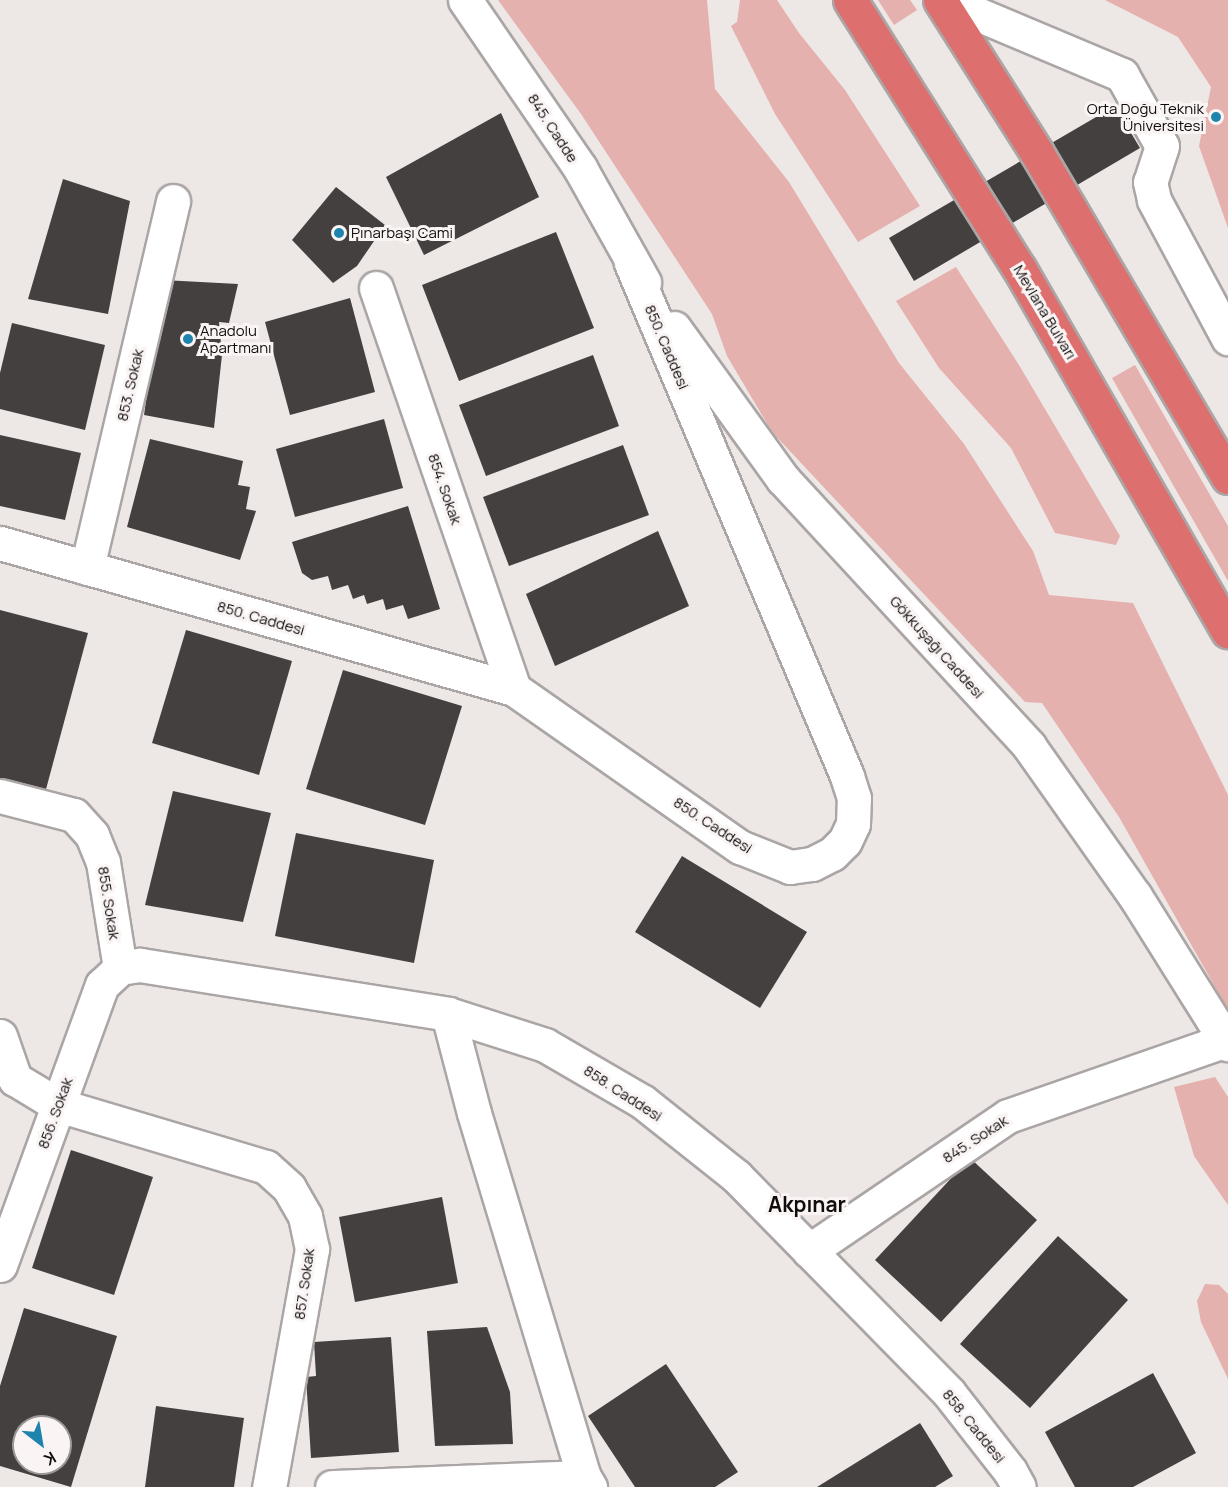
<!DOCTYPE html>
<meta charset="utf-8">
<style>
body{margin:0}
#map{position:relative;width:1228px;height:1487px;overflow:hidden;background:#ede7e6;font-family:Manrope,sans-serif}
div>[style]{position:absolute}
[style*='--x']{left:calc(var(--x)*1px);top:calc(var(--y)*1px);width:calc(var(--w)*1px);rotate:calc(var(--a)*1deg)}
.green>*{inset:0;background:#e5b1ae}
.building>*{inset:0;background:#454040}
.roads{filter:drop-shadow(2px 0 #aba5a5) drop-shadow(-2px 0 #aba5a5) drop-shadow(0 2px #aba5a5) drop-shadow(0 -2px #aba5a5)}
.minor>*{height:33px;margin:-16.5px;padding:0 16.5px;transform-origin:16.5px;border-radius:16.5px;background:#fff}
.highway>*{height:33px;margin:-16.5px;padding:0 16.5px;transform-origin:16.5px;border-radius:16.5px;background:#dd706f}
.dots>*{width:16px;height:16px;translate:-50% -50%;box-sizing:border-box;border:3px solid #faf4f4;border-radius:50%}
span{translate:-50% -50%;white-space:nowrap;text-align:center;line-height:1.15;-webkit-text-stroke:6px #faf4f4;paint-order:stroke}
.poi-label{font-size:15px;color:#0e0c0c}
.right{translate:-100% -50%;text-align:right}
.left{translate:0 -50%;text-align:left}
.street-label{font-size:15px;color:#0e0c0c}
.district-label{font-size:21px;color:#0e0c0c;font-weight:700}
.north{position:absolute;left:12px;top:1415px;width:60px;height:60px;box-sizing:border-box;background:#faf4f4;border:2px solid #9c9797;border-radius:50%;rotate:149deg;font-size:16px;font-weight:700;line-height:24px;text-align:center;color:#0e0c0c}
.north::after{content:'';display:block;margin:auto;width:21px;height:27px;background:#1e84ae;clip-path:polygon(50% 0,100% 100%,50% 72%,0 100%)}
</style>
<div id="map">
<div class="green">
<i style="clip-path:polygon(498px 0,707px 0,715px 89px,789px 182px,899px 363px,964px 444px,1033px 551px,1049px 595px,1133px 603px,1228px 795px,1228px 1010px,1119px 817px,1042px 703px,1025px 702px,772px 432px,727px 356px,712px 314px,581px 114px)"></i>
<i style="clip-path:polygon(740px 0,777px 0,799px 33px,845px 90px,920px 206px,858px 242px,775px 114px,731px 26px,737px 22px)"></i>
<i style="clip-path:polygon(878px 0,910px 0,917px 10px,894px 25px)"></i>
<i style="clip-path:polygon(1105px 0,1228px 0,1228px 228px,1199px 146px,1211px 87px,1178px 37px)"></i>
<i style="clip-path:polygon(956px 267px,1019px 365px,1120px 536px,1116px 545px,1055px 533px,1011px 448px,939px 368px,896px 301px)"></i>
<i style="clip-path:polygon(1135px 365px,1228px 526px,1228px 581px,1112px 378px)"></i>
<i style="clip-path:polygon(1215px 1077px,1228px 1097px,1228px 1205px,1194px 1156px,1174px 1087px)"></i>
<i style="clip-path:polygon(1205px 1284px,1219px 1285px,1228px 1294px,1228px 1379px,1201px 1322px,1197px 1301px)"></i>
</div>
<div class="building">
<i style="clip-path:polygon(1115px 106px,1140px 148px,914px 281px,889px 238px)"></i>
<i style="clip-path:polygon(501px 113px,539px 197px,424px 255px,386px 177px)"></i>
<i style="clip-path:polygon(63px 179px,130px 201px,108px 314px,28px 299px)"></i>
<i style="clip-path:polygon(336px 187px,385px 225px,357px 266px,333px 283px,292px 240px)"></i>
<i style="clip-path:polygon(556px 232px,594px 328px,459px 381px,422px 285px)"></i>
<i style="clip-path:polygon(163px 280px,238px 284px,229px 323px,219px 322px,222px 355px,214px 428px,144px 415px)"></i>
<i style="clip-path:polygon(350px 298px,375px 392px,290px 415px,265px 322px)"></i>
<i style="clip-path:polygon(12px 323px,105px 345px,85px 430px,0 409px,0 373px)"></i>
<i style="clip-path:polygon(593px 355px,619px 426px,486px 476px,459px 405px)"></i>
<i style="clip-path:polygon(384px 419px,403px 488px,295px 517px,276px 449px)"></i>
<i style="clip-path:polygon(0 435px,81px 453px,65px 520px,0 506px)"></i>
<i style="clip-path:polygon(150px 439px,243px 461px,238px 485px,250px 487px,246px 509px,256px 511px,240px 560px,127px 527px)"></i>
<i style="clip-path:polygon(623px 445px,649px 515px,509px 566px,483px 497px)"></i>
<i style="clip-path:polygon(408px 506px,440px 609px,408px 619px,403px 605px,386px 610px,383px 599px,367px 604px,364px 595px,353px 599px,348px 585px,332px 590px,328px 576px,312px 580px,302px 573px,292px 542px)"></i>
<i style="clip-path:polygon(658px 531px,689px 606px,555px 666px,526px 594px)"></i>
<i style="clip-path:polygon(0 610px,88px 633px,45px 793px,0 781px)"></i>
<i style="clip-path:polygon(186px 630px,292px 661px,259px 775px,152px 743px)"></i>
<i style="clip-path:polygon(343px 670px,462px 706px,425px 825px,306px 789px)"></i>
<i style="clip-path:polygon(173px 791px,271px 813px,243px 922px,145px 905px)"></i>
<i style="clip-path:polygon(296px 833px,434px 860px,414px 963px,275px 936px)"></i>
<i style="clip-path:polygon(682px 856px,807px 932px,760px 1008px,635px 932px)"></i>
<i style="clip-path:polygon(71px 1150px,153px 1177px,114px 1295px,32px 1268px)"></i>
<i style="clip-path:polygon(970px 1158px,1037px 1220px,941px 1322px,875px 1260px)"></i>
<i style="clip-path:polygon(442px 1197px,458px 1283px,355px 1302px,339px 1217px)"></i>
<i style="clip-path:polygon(1058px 1236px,1128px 1300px,1030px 1408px,960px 1344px)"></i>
<i style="clip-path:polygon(evenodd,24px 1308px,117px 1336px,71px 1487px,0 1466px,0 1386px,24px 1308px,24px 1427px,60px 1427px,60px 1463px,24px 1463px,24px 1427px)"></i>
<i style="clip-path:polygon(487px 1327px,510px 1392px,513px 1444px,435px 1446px,427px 1331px)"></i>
<i style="clip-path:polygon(391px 1337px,399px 1452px,311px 1458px,306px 1377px,316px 1376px,314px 1342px)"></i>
<i style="clip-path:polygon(666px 1364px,738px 1472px,715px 1487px,635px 1487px,588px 1416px)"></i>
<i style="clip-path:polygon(1153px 1373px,1196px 1453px,1133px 1487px,1075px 1487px,1045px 1432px)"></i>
<i style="clip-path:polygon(156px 1406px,244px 1418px,234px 1487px,145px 1487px)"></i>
<i style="clip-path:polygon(920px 1423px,953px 1476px,935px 1487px,817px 1487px)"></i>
</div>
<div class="roads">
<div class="minor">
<i style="--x:465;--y:0;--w:204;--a:55.6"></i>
<i style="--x:580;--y:168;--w:131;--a:60.7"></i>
<i style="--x:944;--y:0;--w:193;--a:22.8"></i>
<i style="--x:1122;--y:75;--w:81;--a:60.6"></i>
<i style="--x:1162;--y:146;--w:38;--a:108"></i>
<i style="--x:1150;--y:182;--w:18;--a:77"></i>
<i style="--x:1154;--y:200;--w:157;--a:61.8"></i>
<i style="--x:376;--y:288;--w:424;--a:71"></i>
<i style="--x:674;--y:328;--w:186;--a:54.2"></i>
<i style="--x:783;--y:479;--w:363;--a:47.3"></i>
<i style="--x:1029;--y:746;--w:184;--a:54.8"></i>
<i style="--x:1135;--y:896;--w:175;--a:57.9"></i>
<i style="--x:0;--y:543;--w:534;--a:15.86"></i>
<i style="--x:514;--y:689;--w:276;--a:35"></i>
<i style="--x:740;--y:847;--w:54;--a:21.8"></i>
<i style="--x:790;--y:867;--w:22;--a:-8"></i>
<i style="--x:812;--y:864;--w:22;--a:-27"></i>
<i style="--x:832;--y:854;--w:18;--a:-45"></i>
<i style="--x:845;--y:841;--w:19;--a:-65"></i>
<i style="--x:853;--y:824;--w:26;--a:-88"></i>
<i style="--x:854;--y:798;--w:23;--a:-108"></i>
<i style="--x:847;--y:776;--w:557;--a:-112.83"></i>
<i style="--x:87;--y:568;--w:377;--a:-76.8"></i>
<i style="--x:0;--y:796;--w:76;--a:14.4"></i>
<i style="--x:74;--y:815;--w:27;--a:48"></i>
<i style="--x:92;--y:835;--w:29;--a:68"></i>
<i style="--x:103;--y:862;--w:107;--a:80.9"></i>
<i style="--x:120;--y:968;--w:20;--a:-9"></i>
<i style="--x:140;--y:965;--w:312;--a:9"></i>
<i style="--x:448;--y:1014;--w:102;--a:17.7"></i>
<i style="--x:545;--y:1045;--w:113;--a:30.2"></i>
<i style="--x:643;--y:1102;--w:119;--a:38.5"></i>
<i style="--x:736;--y:1176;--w:304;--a:45.5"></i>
<i style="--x:949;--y:1393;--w:99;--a:52"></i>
<i style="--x:1010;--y:1471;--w:18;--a:61"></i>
<i style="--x:448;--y:1014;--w:102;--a:75.3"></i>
<i style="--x:474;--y:1113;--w:380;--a:73.2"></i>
<i style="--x:584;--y:1477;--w:12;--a:59"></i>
<i style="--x:0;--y:1036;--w:46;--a:70.8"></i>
<i style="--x:15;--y:1079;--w:50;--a:31.2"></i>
<i style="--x:58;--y:1105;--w:217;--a:16.6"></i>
<i style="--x:266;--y:1167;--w:31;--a:42"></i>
<i style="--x:289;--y:1188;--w:32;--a:60"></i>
<i style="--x:305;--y:1216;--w:34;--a:78"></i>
<i style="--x:312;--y:1249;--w:242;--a:100.2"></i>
<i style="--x:809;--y:1251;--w:240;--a:-34.2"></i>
<i style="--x:1008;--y:1116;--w:231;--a:-19.2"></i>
<i style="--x:0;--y:1265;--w:298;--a:-70"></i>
<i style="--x:102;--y:985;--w:25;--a:-43"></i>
<i style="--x:332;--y:1487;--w:252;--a:-2.3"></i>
</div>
<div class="highway">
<i style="--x:850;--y:0;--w:317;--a:57.8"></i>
<i style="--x:1019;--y:268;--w:419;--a:60.1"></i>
<i style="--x:940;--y:0;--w:181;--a:57.6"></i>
<i style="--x:1037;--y:153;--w:376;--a:59.5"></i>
</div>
</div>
<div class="dots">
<i style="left:1216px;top:117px;background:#1e84ae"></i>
<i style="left:339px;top:233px;background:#1e84ae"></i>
<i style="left:188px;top:339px;background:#1e84ae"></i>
</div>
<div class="poi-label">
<span class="right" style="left:1204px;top:117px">Orta Doğu Teknik<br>Üniversitesi</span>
<span class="left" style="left:351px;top:233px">Pınarbaşı Cami</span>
<span class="left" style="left:200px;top:339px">Anadolu<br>Apartmanı</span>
</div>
<div class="street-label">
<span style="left:553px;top:128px;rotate:57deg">845. Cadde</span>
<span style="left:1045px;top:312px;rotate:59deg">Mevlana Bulvarı</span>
<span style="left:667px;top:347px;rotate:67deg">850. Caddesi</span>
<span style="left:130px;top:385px;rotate:-77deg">853. Sokak</span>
<span style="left:445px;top:489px;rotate:71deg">854. Sokak</span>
<span style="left:261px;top:618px;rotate:16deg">850. Caddesi</span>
<span style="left:937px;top:647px;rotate:48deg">Gökkuşağı Caddesi</span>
<span style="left:713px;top:825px;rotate:33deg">850. Caddesi</span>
<span style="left:109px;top:903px;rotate:81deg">855. Sokak</span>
<span style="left:623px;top:1093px;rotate:33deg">858. Caddesi</span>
<span style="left:55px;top:1113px;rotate:-70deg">856. Sokak</span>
<span style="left:975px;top:1139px;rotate:-33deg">845. Sokak</span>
<span style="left:304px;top:1284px;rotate:-82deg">857. Sokak</span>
<span style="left:974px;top:1426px;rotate:51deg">858. Caddesi</span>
</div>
<div class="district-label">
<span style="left:807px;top:1204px">Akpınar</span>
</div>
<div class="north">K</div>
</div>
